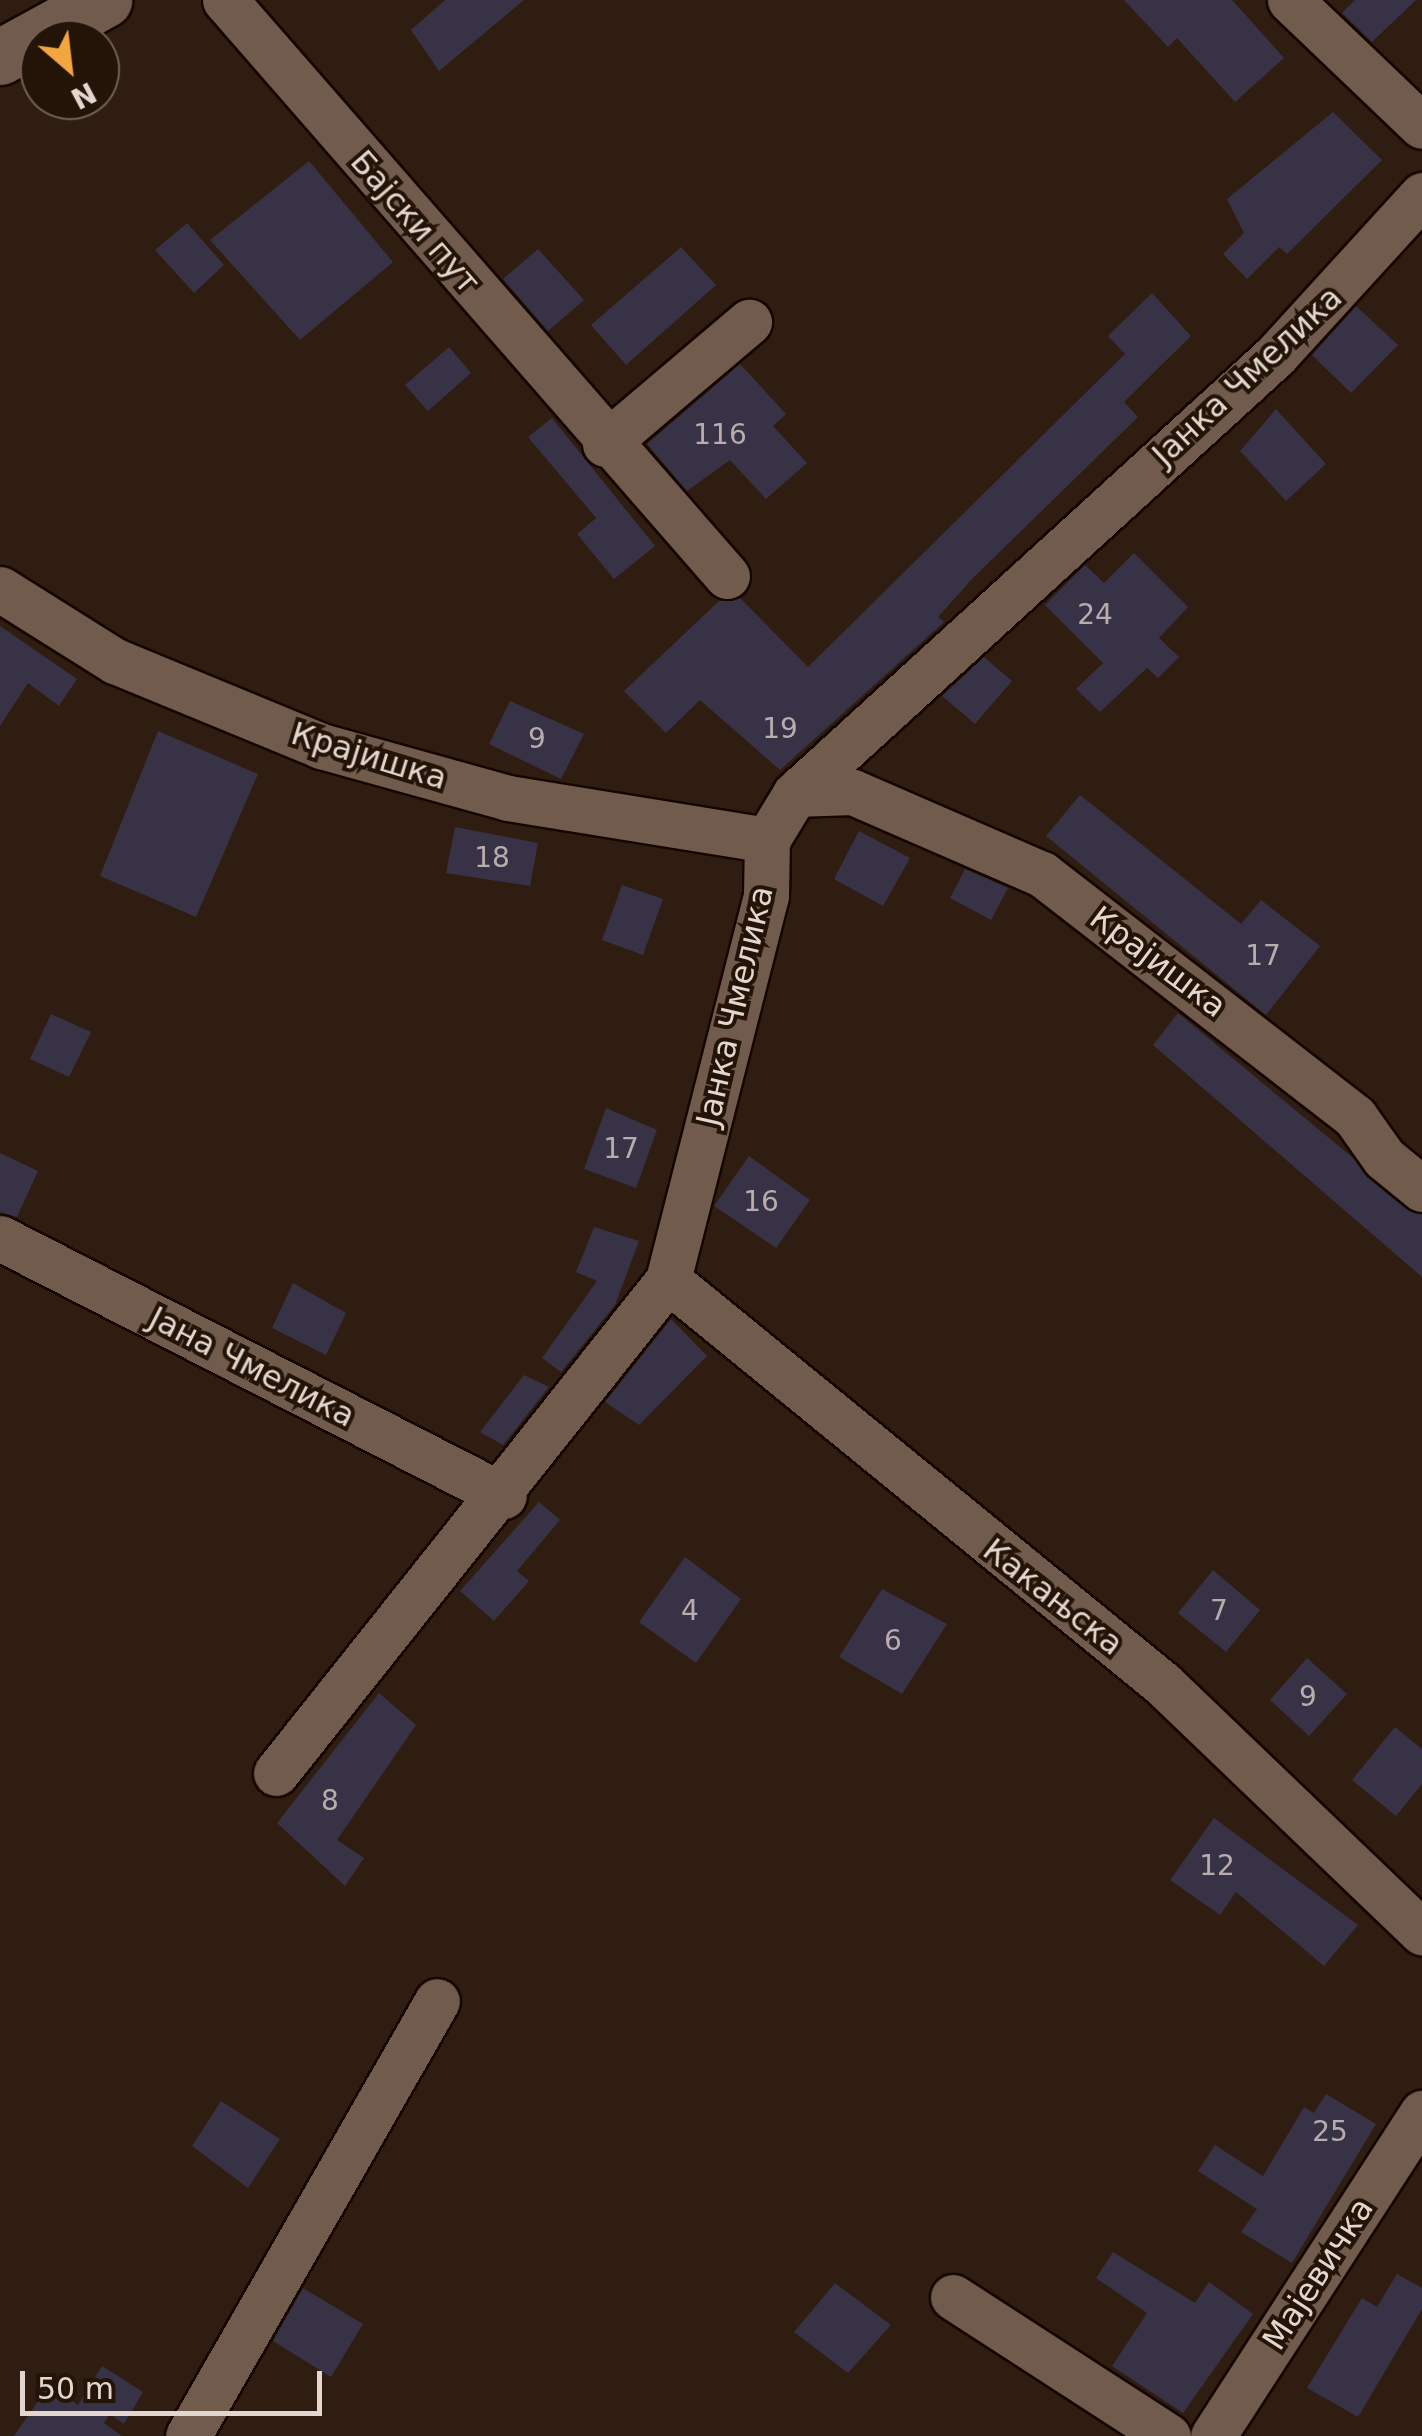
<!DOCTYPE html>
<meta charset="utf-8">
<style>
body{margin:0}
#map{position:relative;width:1422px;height:2436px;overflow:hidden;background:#2e1d10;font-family:"DejaVu Sans",sans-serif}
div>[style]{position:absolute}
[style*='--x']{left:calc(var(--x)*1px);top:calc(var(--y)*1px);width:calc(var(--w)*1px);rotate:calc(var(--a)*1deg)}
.building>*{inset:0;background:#383246}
.roads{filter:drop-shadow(2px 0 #150600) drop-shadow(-2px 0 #150600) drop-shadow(0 2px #150600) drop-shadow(0 -2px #150600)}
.minor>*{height:45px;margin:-22.5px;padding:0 22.5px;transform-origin:22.5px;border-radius:22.5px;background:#705b4c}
.tertiary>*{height:55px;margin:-27.5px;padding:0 27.5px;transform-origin:27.5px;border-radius:27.5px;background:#705b4c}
span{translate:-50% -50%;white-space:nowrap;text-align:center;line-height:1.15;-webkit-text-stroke:8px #241307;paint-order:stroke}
.number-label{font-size:28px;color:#b8adac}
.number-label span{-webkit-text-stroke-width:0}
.street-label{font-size:32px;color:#e2d6ce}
.north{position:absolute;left:20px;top:20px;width:100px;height:100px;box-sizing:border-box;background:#241307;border:2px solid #706157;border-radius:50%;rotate:152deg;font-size:28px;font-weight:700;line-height:40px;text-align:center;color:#e2d6ce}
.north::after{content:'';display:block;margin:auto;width:35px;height:45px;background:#f1a63f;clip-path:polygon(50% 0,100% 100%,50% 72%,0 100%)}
.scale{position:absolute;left:20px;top:2371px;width:302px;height:45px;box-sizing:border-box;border:5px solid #e2d6ce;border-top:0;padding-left:12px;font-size:30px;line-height:35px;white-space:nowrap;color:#e2d6ce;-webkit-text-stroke:8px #241307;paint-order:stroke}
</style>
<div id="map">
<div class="building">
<i style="clip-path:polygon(445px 0,524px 0,439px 71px,411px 30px)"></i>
<i style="clip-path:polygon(1124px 0,1232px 0,1284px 58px,1235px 102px,1177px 38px,1168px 47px)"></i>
<i style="clip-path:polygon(1355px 0,1416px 0,1372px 42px,1342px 13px)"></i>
<i style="clip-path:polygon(1333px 112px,1382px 160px,1287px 254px,1279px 247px,1247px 279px,1223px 254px,1244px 233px,1227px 199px)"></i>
<i style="clip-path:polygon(309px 161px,393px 262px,300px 340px,210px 240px)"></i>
<i style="clip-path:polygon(187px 223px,224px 265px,194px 293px,155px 250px)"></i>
<i style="clip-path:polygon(681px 247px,716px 285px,626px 365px,591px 325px)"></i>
<i style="clip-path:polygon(538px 249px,584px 300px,548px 331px,503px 279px)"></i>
<i style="clip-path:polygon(1152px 293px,1191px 336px,1124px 402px,1138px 417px,972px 579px,938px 617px,944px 622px,780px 770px,700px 700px,666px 733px,624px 691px,719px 601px,740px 598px,808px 667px,1125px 354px,1108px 336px)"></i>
<i style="clip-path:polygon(1356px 306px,1398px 345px,1351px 393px,1312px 355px)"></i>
<i style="clip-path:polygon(449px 347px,471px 373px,428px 411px,405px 385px)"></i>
<i style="clip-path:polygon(740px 364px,786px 414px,773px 426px,807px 463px,766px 499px,730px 460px,687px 491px,647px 444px)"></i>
<i style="clip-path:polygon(1276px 409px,1326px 464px,1286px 501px,1240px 451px)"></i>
<i style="clip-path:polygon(552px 418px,655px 546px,614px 579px,577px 534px,596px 518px,528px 437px)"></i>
<i style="clip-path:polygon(1134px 553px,1188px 607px,1159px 638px,1179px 657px,1158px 678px,1147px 668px,1100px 712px,1076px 689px,1103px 663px,1045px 605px,1085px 565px,1104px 583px)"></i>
<i style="clip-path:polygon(0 626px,77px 679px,59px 706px,28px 683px,0 726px)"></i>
<i style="clip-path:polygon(984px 657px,1012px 681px,975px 724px,942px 696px)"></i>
<i style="clip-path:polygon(510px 701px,584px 734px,561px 779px,489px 744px)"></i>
<i style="clip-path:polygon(158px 731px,258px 774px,196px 917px,100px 876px)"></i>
<i style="clip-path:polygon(1080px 795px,1241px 924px,1261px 900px,1320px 946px,1266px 1015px,1046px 836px)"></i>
<i style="clip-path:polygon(455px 827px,538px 843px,530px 886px,446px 873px)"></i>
<i style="clip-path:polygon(859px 831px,910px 858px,883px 906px,834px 879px)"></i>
<i style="clip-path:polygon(965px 869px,1008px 888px,991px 920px,950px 898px)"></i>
<i style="clip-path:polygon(622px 885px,663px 899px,643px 955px,602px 940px)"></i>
<i style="clip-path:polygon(1178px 1013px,1422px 1215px,1422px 1277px,1153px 1045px)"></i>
<i style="clip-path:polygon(51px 1014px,91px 1032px,69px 1077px,30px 1059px)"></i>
<i style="clip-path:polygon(606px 1108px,657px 1130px,636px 1188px,584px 1169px)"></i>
<i style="clip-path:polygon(0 1153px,38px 1171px,17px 1217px,0 1212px)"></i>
<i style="clip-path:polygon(749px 1156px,810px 1200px,776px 1248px,714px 1206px)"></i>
<i style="clip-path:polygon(594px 1227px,639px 1241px,615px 1305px,561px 1372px,542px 1358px,597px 1281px,576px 1272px)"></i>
<i style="clip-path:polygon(293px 1283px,346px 1313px,326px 1355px,272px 1328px)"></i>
<i style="clip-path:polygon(671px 1319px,707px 1356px,639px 1425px,605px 1402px)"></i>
<i style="clip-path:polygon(524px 1375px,549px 1387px,503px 1445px,480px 1432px)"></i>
<i style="clip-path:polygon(539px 1502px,560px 1520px,517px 1571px,529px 1581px,494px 1621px,460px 1591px)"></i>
<i style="clip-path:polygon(685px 1557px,741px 1599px,696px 1663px,639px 1622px)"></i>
<i style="clip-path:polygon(1213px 1570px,1260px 1610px,1226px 1652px,1178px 1613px)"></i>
<i style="clip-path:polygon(882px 1589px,947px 1624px,902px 1694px,839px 1657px)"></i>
<i style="clip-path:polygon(1307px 1658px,1347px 1694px,1309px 1736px,1270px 1700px)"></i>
<i style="clip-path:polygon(379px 1693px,416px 1725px,337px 1840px,364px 1858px,345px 1886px,277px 1823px)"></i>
<i style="clip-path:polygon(1395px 1727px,1422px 1749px,1422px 1784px,1396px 1816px,1352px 1780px)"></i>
<i style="clip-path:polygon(1214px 1818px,1358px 1925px,1324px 1966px,1236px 1892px,1220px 1915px,1170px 1880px)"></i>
<i style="clip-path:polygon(1326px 2094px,1376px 2124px,1292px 2263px,1241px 2232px,1257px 2209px,1198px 2171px,1215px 2145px,1263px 2176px,1304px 2107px,1314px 2113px)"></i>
<i style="clip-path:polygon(221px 2101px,280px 2139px,248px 2188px,192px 2146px)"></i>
<i style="clip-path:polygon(1113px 2252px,1195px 2303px,1209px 2282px,1253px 2314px,1183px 2413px,1112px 2366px,1147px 2313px,1096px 2278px)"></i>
<i style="clip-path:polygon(1397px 2274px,1422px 2288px,1422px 2309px,1358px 2417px,1307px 2388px,1362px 2298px,1377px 2307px)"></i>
<i style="clip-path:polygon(835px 2283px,891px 2325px,848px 2373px,794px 2332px)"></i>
<i style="clip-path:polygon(303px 2288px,363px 2324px,331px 2377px,273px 2341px)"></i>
<i style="clip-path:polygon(102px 2366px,143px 2392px,124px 2424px,110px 2414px,104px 2423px,122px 2436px,14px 2436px,49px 2385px,78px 2405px)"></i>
</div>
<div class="roads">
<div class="minor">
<i style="--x:225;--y:0;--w:764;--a:48.93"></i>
<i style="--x:1290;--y:0;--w:182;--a:43.7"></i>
<i style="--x:605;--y:444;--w:189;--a:-40.3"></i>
<i style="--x:0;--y:589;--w:136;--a:32.1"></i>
<i style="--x:115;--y:661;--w:223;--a:22.4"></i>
<i style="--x:321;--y:746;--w:194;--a:15.5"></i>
<i style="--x:508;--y:798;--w:262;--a:9.2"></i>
<i style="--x:795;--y:794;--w:58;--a:-2"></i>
<i style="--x:853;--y:792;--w:206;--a:23.5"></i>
<i style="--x:1042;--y:874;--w:396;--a:37.8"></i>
<i style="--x:1355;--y:1117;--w:50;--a:54.7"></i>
<i style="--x:1384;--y:1158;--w:49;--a:39.2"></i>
<i style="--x:0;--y:1238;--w:566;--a:27.11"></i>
<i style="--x:668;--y:1280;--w:639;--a:39.22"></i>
<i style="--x:1163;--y:1684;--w:359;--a:43.8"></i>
<i style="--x:276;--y:1773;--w:630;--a:-51.51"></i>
<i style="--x:668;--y:1280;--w:396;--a:-75.7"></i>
<i style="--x:766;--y:896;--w:56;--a:-89"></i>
<i style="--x:767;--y:840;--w:54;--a:-58.7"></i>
<i style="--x:795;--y:794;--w:650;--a:-42.38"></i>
<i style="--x:1275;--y:356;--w:218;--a:-47.6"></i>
<i style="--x:953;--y:2297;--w:256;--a:32.9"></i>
<i style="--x:188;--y:2436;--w:501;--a:-60.21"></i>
<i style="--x:1213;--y:2436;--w:385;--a:-57.1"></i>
</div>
<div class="tertiary">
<i style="--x:0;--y:57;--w:119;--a:-28.7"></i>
</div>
</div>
<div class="number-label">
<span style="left:720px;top:435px">116</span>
<span style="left:1095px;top:615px">24</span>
<span style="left:780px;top:729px">19</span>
<span style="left:537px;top:739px">9</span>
<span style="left:492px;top:858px">18</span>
<span style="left:1263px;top:956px">17</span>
<span style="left:621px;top:1149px">17</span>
<span style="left:761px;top:1202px">16</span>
<span style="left:690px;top:1611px">4</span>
<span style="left:1219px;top:1611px">7</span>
<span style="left:893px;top:1641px">6</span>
<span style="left:1308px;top:1697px">9</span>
<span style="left:330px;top:1801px">8</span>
<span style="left:1217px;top:1866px">12</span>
<span style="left:1330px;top:2132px">25</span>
</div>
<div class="street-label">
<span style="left:415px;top:222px;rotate:49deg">Бајски пут</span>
<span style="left:1247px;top:376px;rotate:-43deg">Јанка Чмелика</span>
<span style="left:369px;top:756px;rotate:17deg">Крајишка</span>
<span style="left:1158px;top:962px;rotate:37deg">Крајишка</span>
<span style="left:735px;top:1006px;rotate:-77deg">Јанка Чмелика</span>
<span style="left:252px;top:1367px;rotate:27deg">Јана Чмелика</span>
<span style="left:1053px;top:1597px;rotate:38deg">Какањска</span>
<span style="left:1318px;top:2274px;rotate:-57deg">Мајевичка</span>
</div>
<div class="north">N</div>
<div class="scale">50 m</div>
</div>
